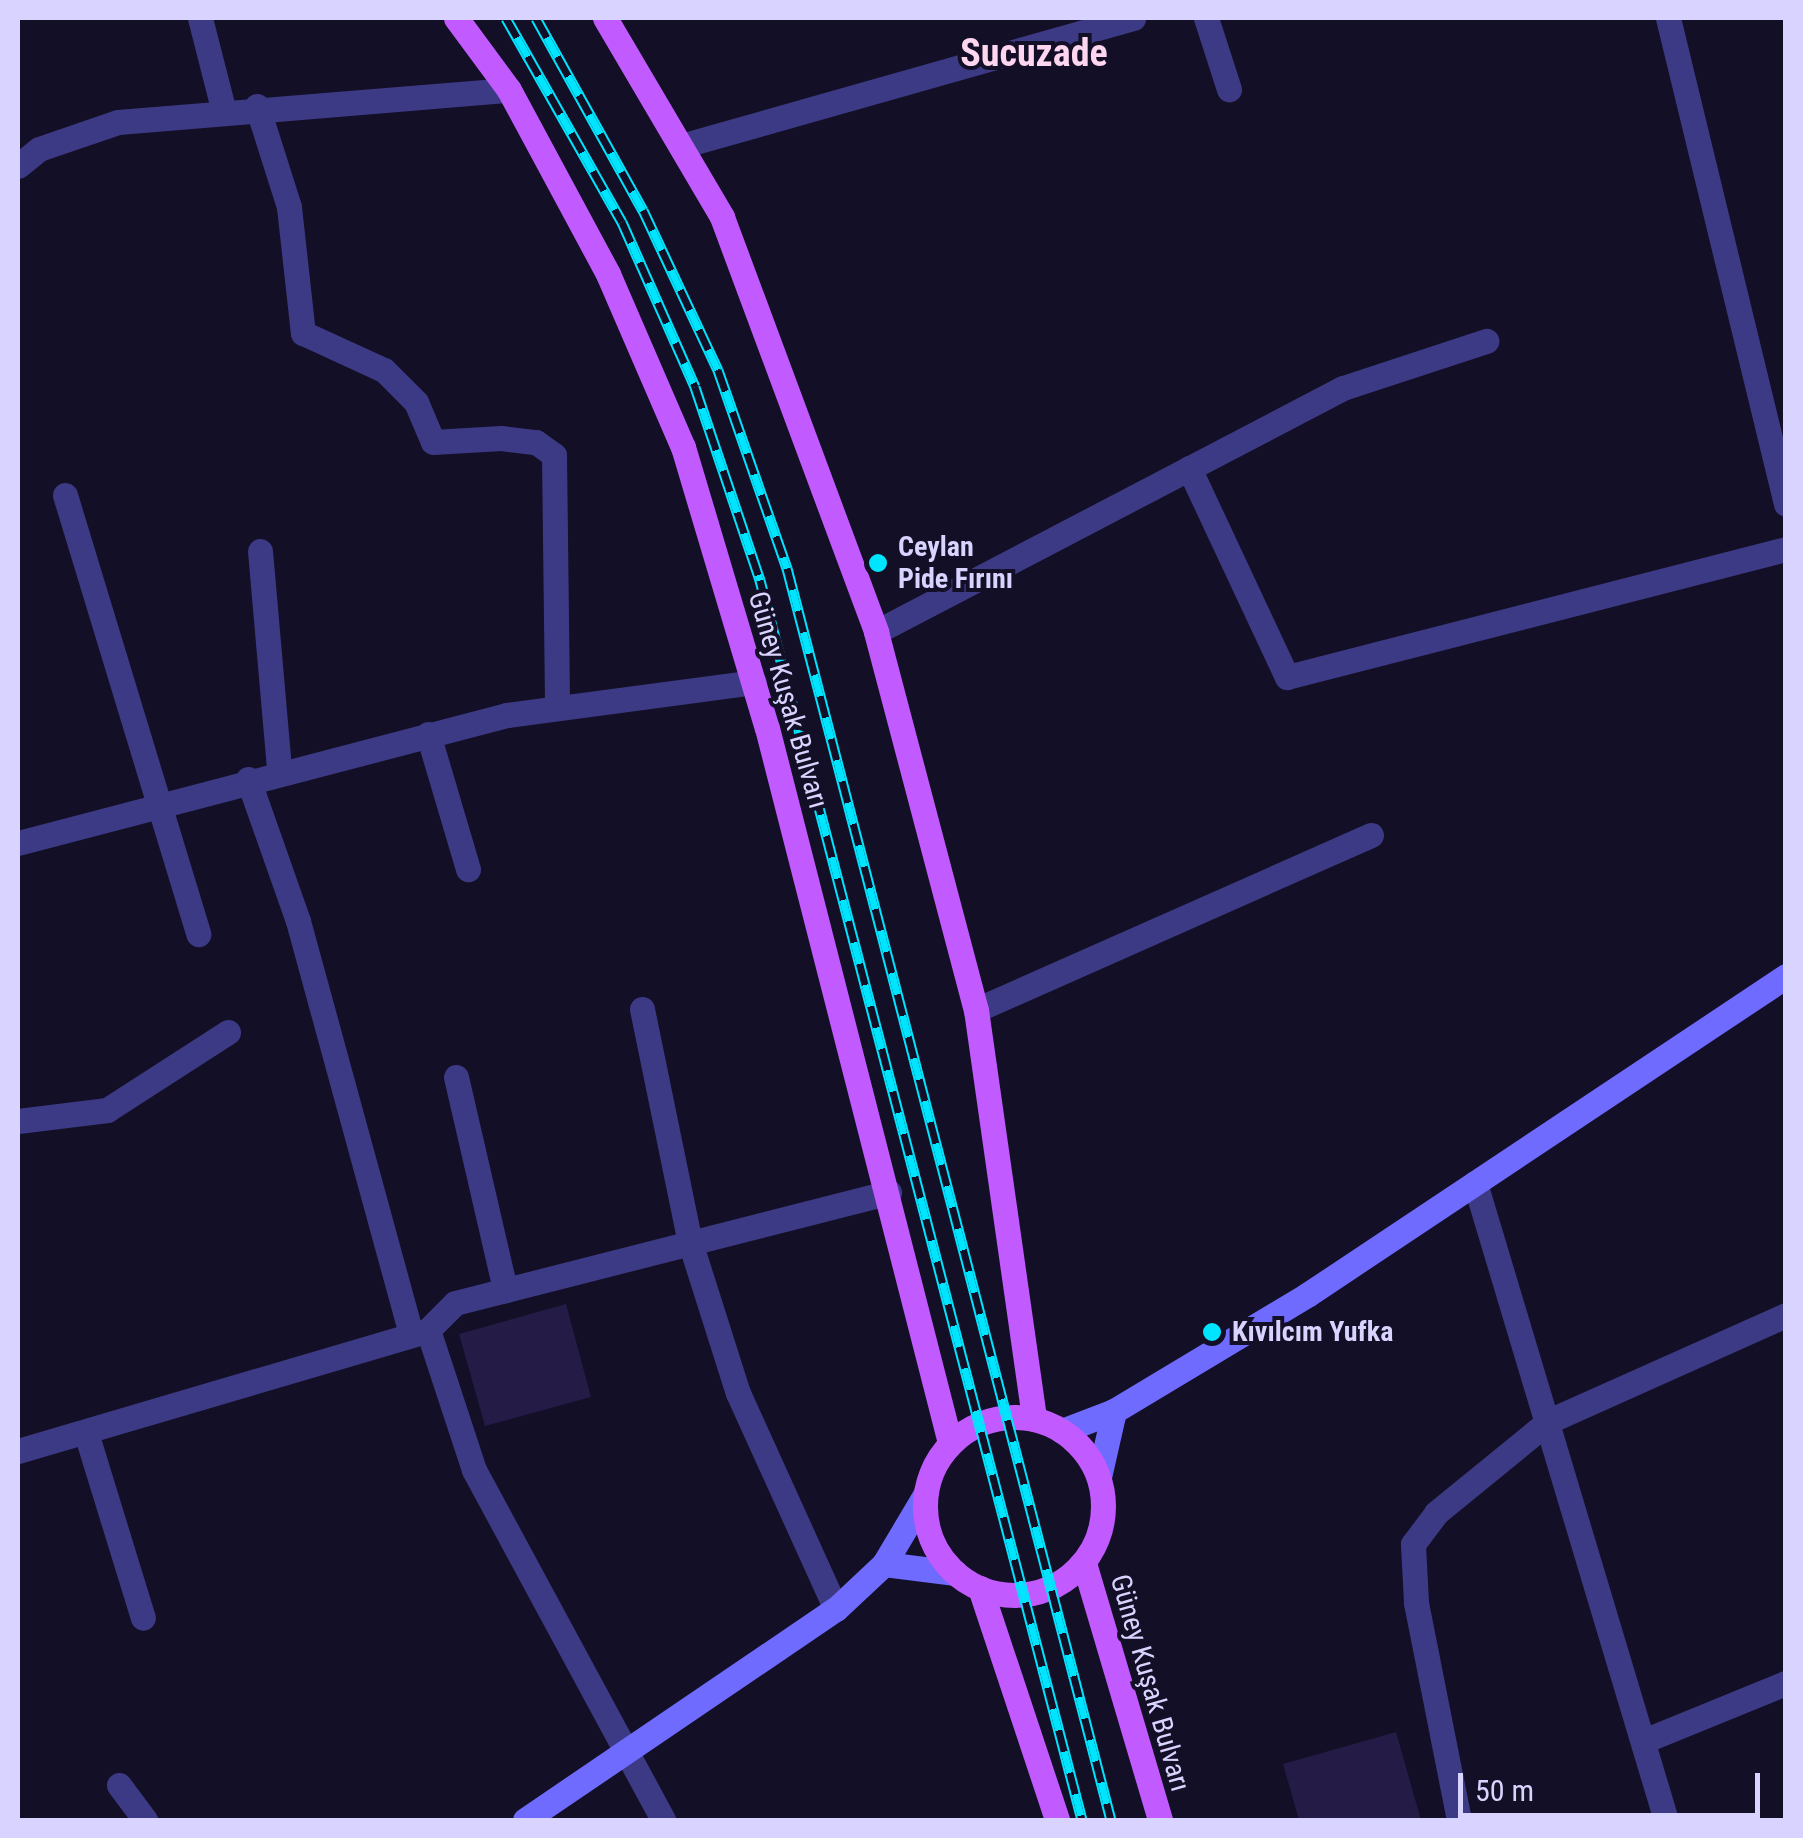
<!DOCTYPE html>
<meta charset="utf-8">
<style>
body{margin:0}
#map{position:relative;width:1803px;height:1838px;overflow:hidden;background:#130f26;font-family:"Roboto Condensed",sans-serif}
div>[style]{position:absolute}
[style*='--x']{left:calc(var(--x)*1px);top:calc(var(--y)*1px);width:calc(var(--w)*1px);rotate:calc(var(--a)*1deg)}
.building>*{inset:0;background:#241b47}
.street>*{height:25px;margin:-12.5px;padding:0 12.5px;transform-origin:12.5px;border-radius:12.5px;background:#3d3a85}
.secondary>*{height:25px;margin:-12.5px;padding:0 12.5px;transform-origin:12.5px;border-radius:12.5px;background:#6f6bff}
.primary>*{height:25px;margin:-12.5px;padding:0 12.5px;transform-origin:12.5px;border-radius:12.5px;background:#c25bff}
.primary>.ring{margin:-12.5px;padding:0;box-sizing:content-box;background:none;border:25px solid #c25bff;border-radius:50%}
.rail>*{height:11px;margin-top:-5.5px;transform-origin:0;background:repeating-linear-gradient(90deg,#130f26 0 22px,#00e5ff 0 44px);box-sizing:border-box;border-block:2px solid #00e5ff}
.dots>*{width:28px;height:28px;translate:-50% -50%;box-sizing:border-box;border:5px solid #130f26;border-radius:50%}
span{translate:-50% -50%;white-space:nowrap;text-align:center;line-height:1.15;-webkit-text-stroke:8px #130f26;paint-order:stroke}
.poi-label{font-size:28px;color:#d9d4ff;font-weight:700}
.left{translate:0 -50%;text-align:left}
.street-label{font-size:28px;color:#d9d4ff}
.district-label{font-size:38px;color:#ffd6f0;font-weight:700}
.frame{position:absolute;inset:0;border:20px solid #d9d4ff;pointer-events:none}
.scale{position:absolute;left:1458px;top:1773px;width:302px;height:45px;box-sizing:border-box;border:5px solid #d9d4ff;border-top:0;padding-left:12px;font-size:30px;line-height:35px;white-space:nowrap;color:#d9d4ff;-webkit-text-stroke:8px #130f26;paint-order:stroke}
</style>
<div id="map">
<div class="building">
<i style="clip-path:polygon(566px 1304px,591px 1397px,485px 1426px,459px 1334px)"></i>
<i style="clip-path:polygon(1396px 1732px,1421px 1820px,1299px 1820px,1283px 1764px)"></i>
</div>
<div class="street">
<i style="--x:200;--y:18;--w:93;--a:75.7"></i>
<i style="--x:1206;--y:18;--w:75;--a:72.1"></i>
<i style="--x:1668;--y:18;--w:500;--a:76.35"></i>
<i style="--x:257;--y:106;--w:106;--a:72.4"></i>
<i style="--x:289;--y:207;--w:127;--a:83.7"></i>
<i style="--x:303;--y:333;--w:89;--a:24.6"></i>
<i style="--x:384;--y:370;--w:45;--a:45"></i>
<i style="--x:416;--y:402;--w:43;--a:67"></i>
<i style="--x:433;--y:442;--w:68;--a:-3.4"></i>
<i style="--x:501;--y:438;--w:35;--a:7"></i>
<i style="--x:536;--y:442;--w:22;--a:36"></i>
<i style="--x:554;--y:455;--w:253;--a:89.3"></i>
<i style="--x:681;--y:146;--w:470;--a:-15.8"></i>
<i style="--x:18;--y:166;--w:27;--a:-39"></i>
<i style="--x:39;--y:149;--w:83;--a:-18.9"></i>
<i style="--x:118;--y:122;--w:392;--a:-4.7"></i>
<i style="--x:1189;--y:468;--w:231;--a:64.9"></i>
<i style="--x:1287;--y:677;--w:515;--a:-14.39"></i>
<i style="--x:65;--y:495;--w:459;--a:73.1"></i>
<i style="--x:260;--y:551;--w:220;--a:85"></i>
<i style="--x:876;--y:632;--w:527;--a:-27.59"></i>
<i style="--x:1343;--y:388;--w:151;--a:-18.2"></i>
<i style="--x:428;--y:734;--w:141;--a:73.5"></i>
<i style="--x:248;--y:779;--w:151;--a:70.6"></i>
<i style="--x:298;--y:921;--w:429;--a:74.7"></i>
<i style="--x:18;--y:843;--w:505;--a:-14.67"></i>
<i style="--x:507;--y:715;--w:249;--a:-7.6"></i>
<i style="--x:642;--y:1009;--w:238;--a:78.4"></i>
<i style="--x:690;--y:1242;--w:158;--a:72.4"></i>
<i style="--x:738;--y:1393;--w:237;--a:65.6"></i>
<i style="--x:976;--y:1010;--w:432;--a:-23.9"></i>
<i style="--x:456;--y:1077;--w:219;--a:77"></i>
<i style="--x:18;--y:1121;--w:90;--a:-7"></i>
<i style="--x:107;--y:1110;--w:144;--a:-32.8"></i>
<i style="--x:1475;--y:1183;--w:665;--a:73.31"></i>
<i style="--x:428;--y:1330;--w:147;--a:71.8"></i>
<i style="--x:474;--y:1470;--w:398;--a:61.6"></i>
<i style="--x:87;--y:1436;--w:190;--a:72.9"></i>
<i style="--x:18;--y:1451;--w:427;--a:-16.4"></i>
<i style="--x:428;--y:1330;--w:38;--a:-45"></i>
<i style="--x:455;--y:1303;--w:448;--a:-14.3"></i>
<i style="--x:1646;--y:1740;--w:151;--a:-22.2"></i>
<i style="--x:119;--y:1785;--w:44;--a:53.4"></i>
<i style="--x:1459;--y:1820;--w:222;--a:-101.2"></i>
<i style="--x:1416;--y:1602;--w:58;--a:-93"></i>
<i style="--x:1413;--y:1544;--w:39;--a:-53"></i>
<i style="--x:1436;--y:1513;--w:146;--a:-39.2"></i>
<i style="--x:1549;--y:1421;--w:260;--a:-24.1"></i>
</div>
<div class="secondary">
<i style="--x:1062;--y:1431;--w:56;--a:-21"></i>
<i style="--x:1114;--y:1411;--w:225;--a:-31"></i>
<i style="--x:1307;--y:1295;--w:576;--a:-33.66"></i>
<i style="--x:1099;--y:1477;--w:68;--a:-77.2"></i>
<i style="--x:884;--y:1564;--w:72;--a:7.2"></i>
<i style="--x:525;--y:1820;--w:376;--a:-34.2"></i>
<i style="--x:836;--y:1609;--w:66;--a:-43.2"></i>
<i style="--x:884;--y:1564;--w:80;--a:-59.3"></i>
</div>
<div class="primary">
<i style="--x:456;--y:18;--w:89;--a:53.6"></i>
<i style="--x:509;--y:90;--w:209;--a:61.7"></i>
<i style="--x:608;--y:274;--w:189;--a:66.6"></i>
<i style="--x:683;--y:447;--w:293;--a:73.4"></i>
<i style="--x:767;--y:728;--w:738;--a:75.64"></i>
<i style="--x:605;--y:18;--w:231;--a:59.5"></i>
<i style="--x:722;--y:217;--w:443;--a:69.6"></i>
<i style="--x:876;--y:632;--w:391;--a:75.2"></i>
<i style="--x:976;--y:1010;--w:413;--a:81.9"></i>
<i class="ring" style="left:925px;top:1417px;width:153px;height:153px"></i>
<i style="--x:1084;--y:1563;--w:268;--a:73.5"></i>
<i style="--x:980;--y:1588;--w:244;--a:71.6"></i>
</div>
<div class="rail">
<i style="--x:506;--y:18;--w:235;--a:60.4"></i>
<i style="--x:622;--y:222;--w:180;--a:66.1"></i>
<i style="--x:695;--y:387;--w:204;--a:71.4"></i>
<i style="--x:760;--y:580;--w:1281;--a:75.44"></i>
<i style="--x:536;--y:18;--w:220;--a:60.9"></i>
<i style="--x:643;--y:210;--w:177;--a:64.9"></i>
<i style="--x:718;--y:370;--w:210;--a:70.8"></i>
<i style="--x:787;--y:568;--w:1293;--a:75.49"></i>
</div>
<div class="dots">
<i style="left:878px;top:563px;background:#00e5ff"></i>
<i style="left:1212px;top:1332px;background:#00e5ff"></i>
</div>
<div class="poi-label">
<span class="left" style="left:898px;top:563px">Ceylan<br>Pide Fırını</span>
<span class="left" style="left:1232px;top:1332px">Kıvılcım Yufka</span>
</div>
<div class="street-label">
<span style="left:788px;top:700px;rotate:74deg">Güney Kuşak Bulvarı</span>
<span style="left:1150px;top:1683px;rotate:74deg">Güney Kuşak Bulvarı</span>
</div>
<div class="district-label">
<span style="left:1034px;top:54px">Sucuzade</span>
</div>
<div class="frame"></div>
<div class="scale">50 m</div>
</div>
